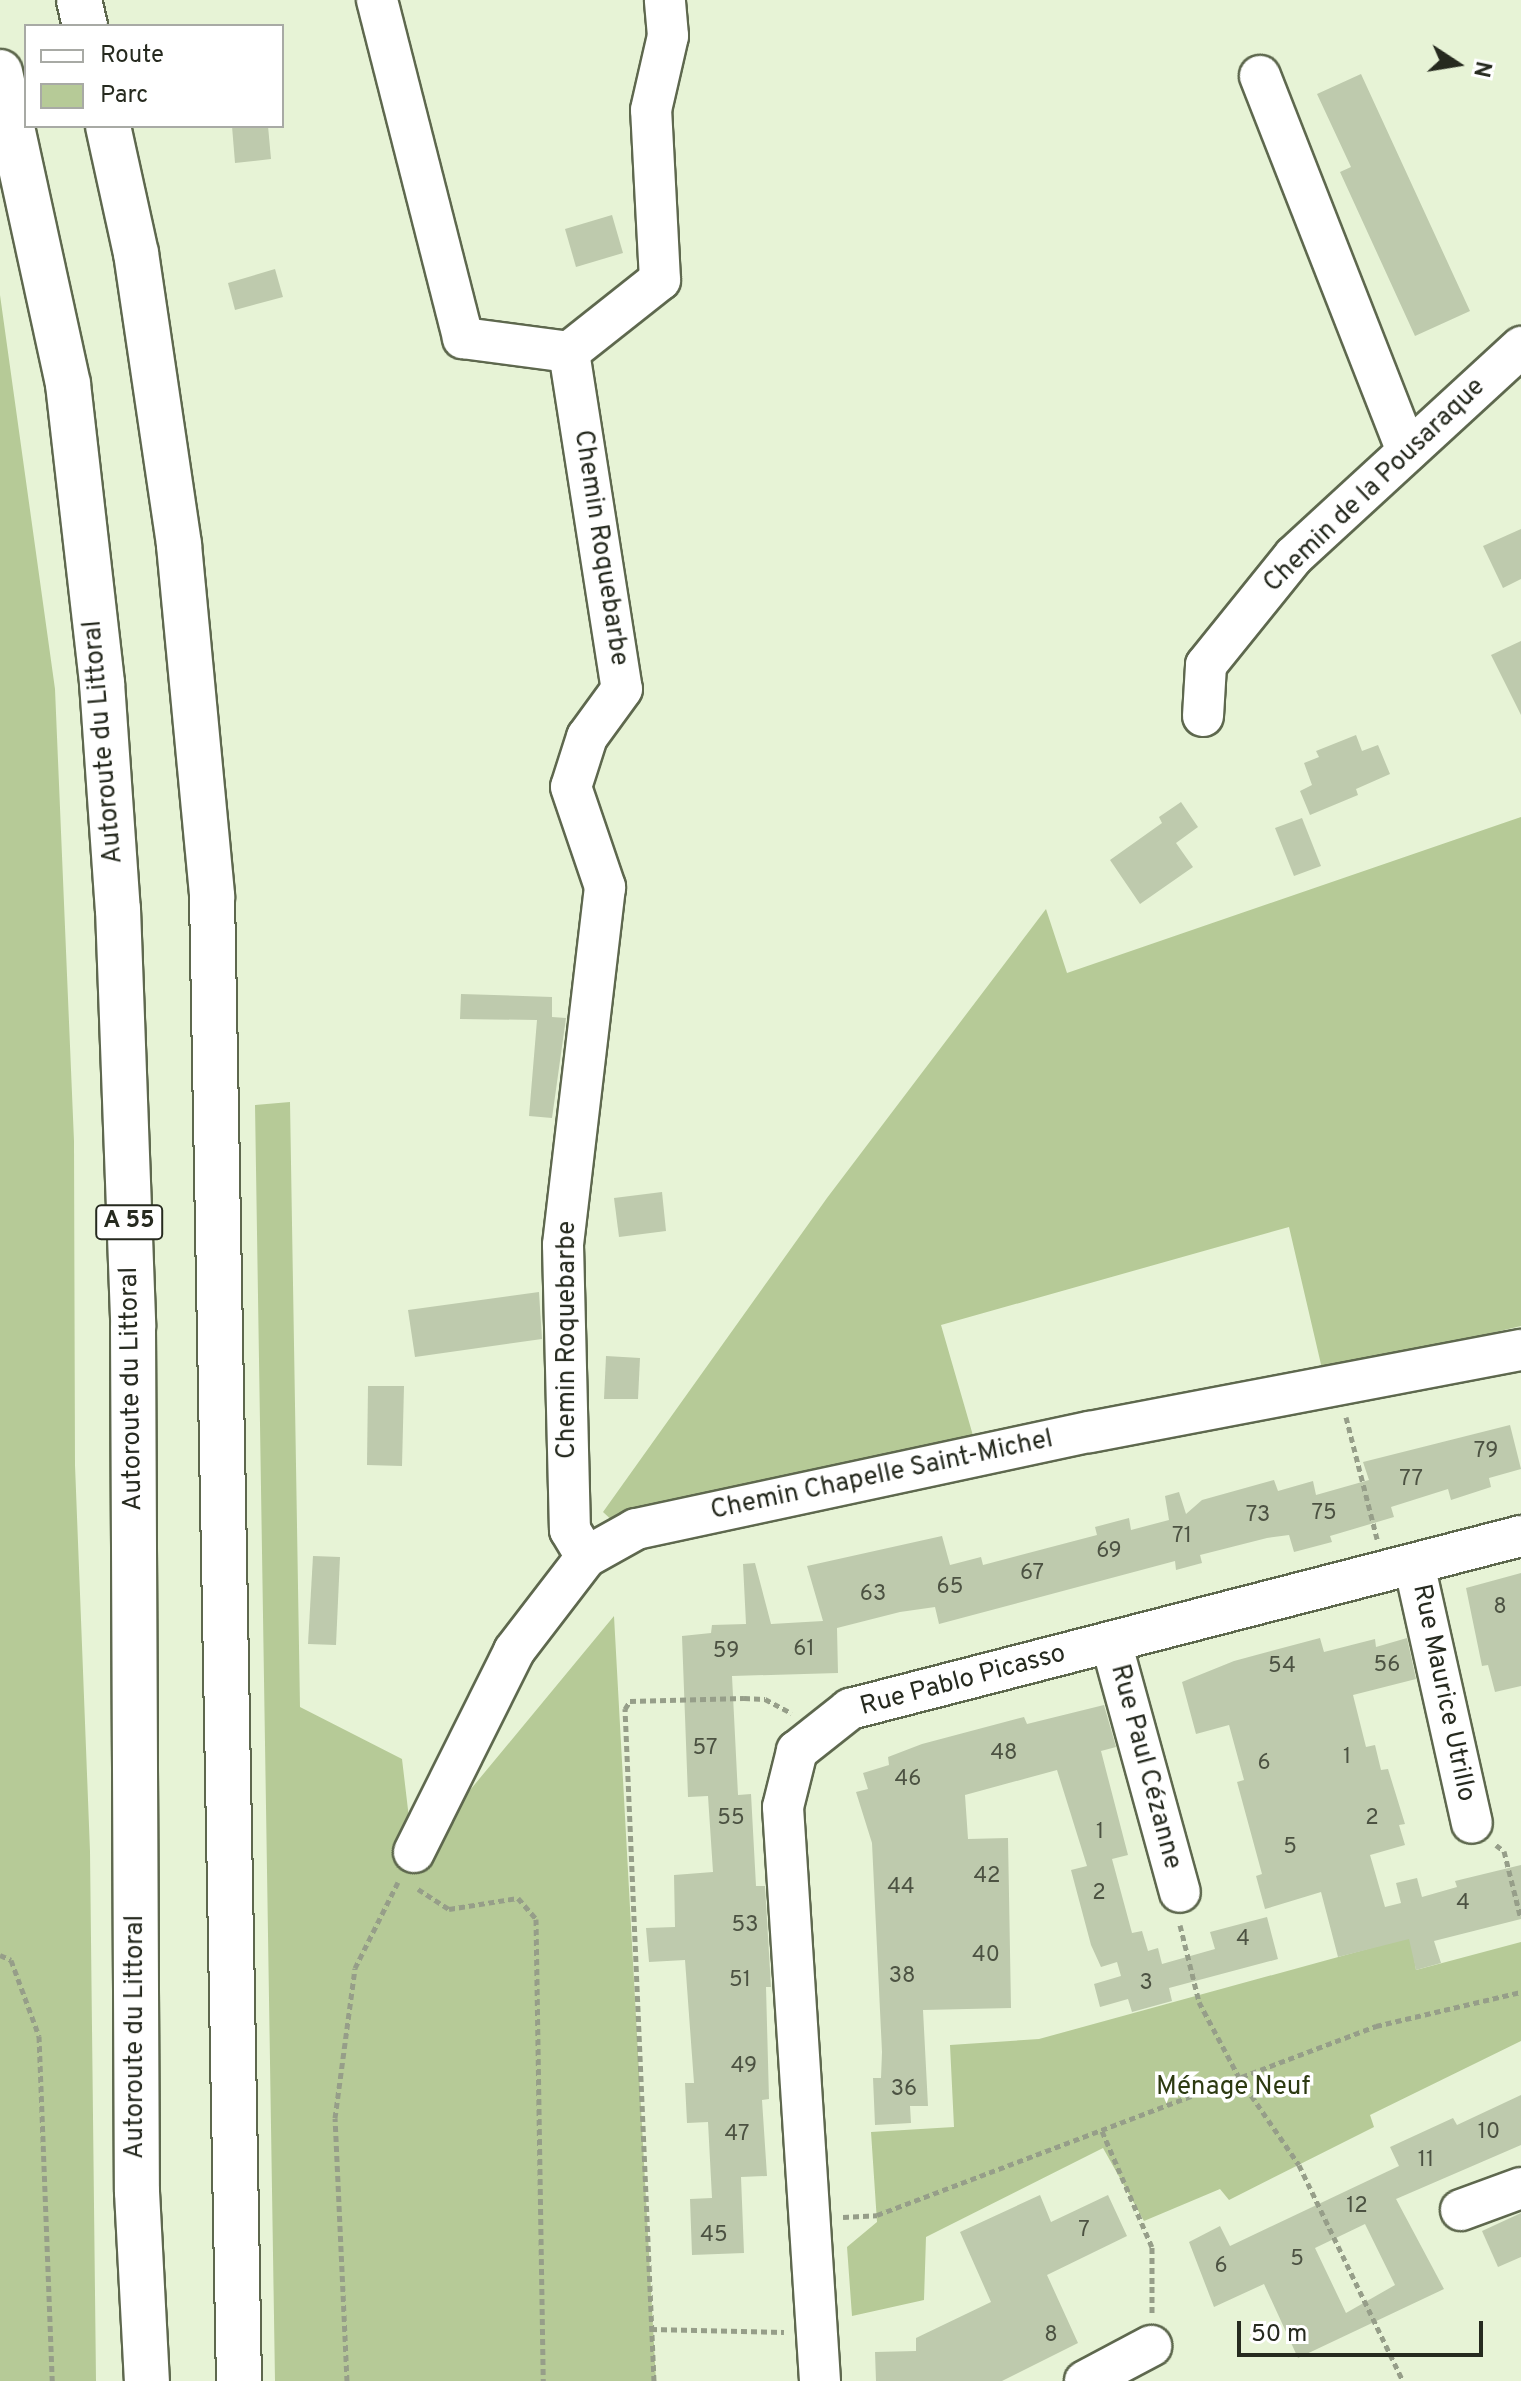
<!DOCTYPE html>
<meta charset="utf-8">
<style>
body{margin:0}
#map{position:relative;width:1521px;height:2381px;overflow:hidden;background:#e7f3d6;font-family:Overpass,sans-serif}
div>[style]{position:absolute}
[style*='--x']{left:calc(var(--x)*1px);top:calc(var(--y)*1px);width:calc(var(--w)*1px);rotate:calc(var(--a)*1deg)}
.green>*{inset:0;background:#b6ca97}
.building>*{inset:0;background:#becaad}
.path>*{height:5px;margin-top:-2.5px;transform-origin:0;background:repeating-linear-gradient(90deg,#969e89 0 6px,transparent 0 10px)}
.roads{filter:drop-shadow(2px 0 #5e684e) drop-shadow(-2px 0 #5e684e) drop-shadow(0 2px #5e684e) drop-shadow(0 -2px #5e684e)}
.minor>*{height:40px;margin:-20px;padding:0 20px;transform-origin:20px;border-radius:20px;background:#fff}
.highway>*{height:44px;margin:-22px;padding:0 22px;transform-origin:22px;border-radius:22px;background:#fff}
span{translate:-50% -50%;white-space:nowrap;text-align:center;line-height:1.15;-webkit-text-stroke:7px #fff;paint-order:stroke}
.number-label{font-size:22px;color:#4c5242}
.number-label span{-webkit-text-stroke-width:0}
.shield-label span{padding:2px 6px;background:#fff;border:2px solid;border-radius:6px;-webkit-text-stroke-width:0}
.shield-label{font-size:24px;color:#262a1f;font-weight:700}
.street-label{font-size:26px;color:#262a1f}
.park-label{font-size:26px;color:#2d3a11}
.legend{position:absolute;left:24px;top:24px;width:260px;height:104px;box-sizing:border-box;background:#fff;border:2px solid #a8aaa5;margin:0;padding:10px 14px;list-style:none;font-size:24px;color:#262a1f}
.legend li{display:flex;align-items:center;gap:16px;height:40px}
.legend b{width:40px;border:2px solid #a8aaa5}
.north{position:absolute;left:1417px;top:24px;width:80px;height:80px;-webkit-text-stroke:6px #fff;paint-order:stroke;rotate:102deg;font-size:22px;font-weight:700;line-height:32px;text-align:center;color:#262a1f}
.north::after{content:'';display:block;margin:auto;width:28px;height:36px;background:#262a1f;clip-path:polygon(50% 0,100% 100%,50% 72%,0 100%)}
.scale{position:absolute;left:1237px;top:2321px;width:246px;height:36px;box-sizing:border-box;border:4px solid #262a1f;border-top:0;padding-left:10px;font-size:24px;line-height:28px;white-space:nowrap;color:#262a1f;-webkit-text-stroke:6px #fff;paint-order:stroke}
</style>
<div id="map">
<div class="green">
<i style="clip-path:polygon(0 295px,55px 689px,74px 1141px,75px 1465px,90px 1851px,96px 2381px,0 2381px)"></i>
<i style="clip-path:polygon(1521px 817px,1521px 1326px,1323px 1373px,1289px 1227px,941px 1325px,974px 1439px,616px 1524px,603px 1512px,827px 1198px,1046px 909px,1067px 973px)"></i>
<i style="clip-path:polygon(290px 1102px,300px 1707px,402px 1759px,409px 1818px,437px 1830px,614px 1616px,656px 2381px,275px 2381px,255px 1105px)"></i>
<i style="clip-path:polygon(1411px 1937px,1416px 1970px,1521px 1942px,1521px 2041px,1370px 2115px,1374px 2127px,1229px 2200px,1220px 2189px,1144px 2221px,1103px 2148px,926px 2237px,924px 2300px,852px 2316px,847px 2247px,877px 2222px,871px 2132px,954px 2127px,950px 2045px,1039px 2039px)"></i>
</div>
<div class="building">
<i style="clip-path:polygon(1361px 74px,1470px 311px,1415px 336px,1340px 172px,1351px 167px,1317px 94px)"></i>
<i style="clip-path:polygon(232px 126px,268px 126px,271px 159px,235px 163px)"></i>
<i style="clip-path:polygon(612px 215px,623px 253px,576px 267px,565px 229px)"></i>
<i style="clip-path:polygon(275px 269px,283px 297px,235px 310px,228px 283px)"></i>
<i style="clip-path:polygon(1521px 529px,1521px 579px,1503px 588px,1483px 546px)"></i>
<i style="clip-path:polygon(1521px 641px,1521px 715px,1491px 655px)"></i>
<i style="clip-path:polygon(1356px 735px,1362px 751px,1378px 745px,1390px 774px,1356px 789px,1358px 795px,1310px 815px,1300px 791px,1312px 785px,1304px 763px,1319px 757px,1316px 751px)"></i>
<i style="clip-path:polygon(1181px 802px,1198px 827px,1176px 843px,1193px 867px,1140px 904px,1110px 860px,1162px 823px,1159px 817px)"></i>
<i style="clip-path:polygon(1302px 818px,1321px 866px,1294px 876px,1275px 828px)"></i>
<i style="clip-path:polygon(461px 994px,552px 997px,552px 1017px,566px 1018px,552px 1118px,529px 1116px,537px 1020px,460px 1019px)"></i>
<i style="clip-path:polygon(662px 1192px,666px 1231px,619px 1237px,614px 1198px)"></i>
<i style="clip-path:polygon(539px 1292px,542px 1339px,415px 1357px,408px 1310px)"></i>
<i style="clip-path:polygon(606px 1356px,640px 1358px,638px 1399px,604px 1399px)"></i>
<i style="clip-path:polygon(368px 1386px,404px 1386px,402px 1466px,367px 1465px)"></i>
<i style="clip-path:polygon(1510px 1425px,1521px 1469px,1489px 1478px,1491px 1487px,1451px 1500px,1448px 1489px,1391px 1507px,1394px 1517px,1330px 1536px,1332px 1542px,1294px 1552px,1289px 1535px,1267px 1538px,1200px 1555px,1202px 1563px,1176px 1570px,1175px 1561px,939px 1624px,935px 1607px,900px 1612px,837px 1628px,838px 1673px,732px 1676px,738px 1795px,751px 1794px,756px 1886px,765px 1886px,771px 1987px,766px 1987px,769px 2099px,762px 2100px,767px 2176px,741px 2177px,744px 2253px,692px 2255px,690px 2199px,712px 2198px,708px 2122px,687px 2123px,685px 2083px,694px 2083px,685px 1960px,649px 1962px,646px 1928px,675px 1927px,674px 1875px,713px 1872px,708px 1796px,688px 1797px,682px 1636px,711px 1633px,712px 1625px,746px 1624px,743px 1564px,755px 1563px,771px 1624px,823px 1621px,807px 1566px,942px 1536px,950px 1565px,981px 1557px,983px 1565px,1097px 1535px,1095px 1527px,1129px 1518px,1131px 1530px,1169px 1520px,1165px 1496px,1179px 1492px,1186px 1514px,1202px 1500px,1274px 1480px,1278px 1491px,1313px 1481px,1316px 1495px,1369px 1480px,1363px 1462px)"></i>
<i style="clip-path:polygon(313px 1556px,340px 1557px,336px 1645px,308px 1644px)"></i>
<i style="clip-path:polygon(1521px 1573px,1521px 1686px,1495px 1692px,1488px 1665px,1482px 1666px,1466px 1588px)"></i>
<i style="clip-path:polygon(1320px 1638px,1324px 1652px,1375px 1639px,1376px 1647px,1407px 1638px,1416px 1679px,1353px 1695px,1366px 1747px,1375px 1745px,1381px 1770px,1388px 1769px,1405px 1824px,1399px 1825px,1405px 1845px,1370px 1855px,1385px 1907px,1401px 1903px,1396px 1883px,1417px 1878px,1422px 1897px,1457px 1887px,1455px 1881px,1521px 1865px,1521px 1919px,1434px 1941px,1441px 1963px,1416px 1970px,1409px 1939px,1338px 1957px,1321px 1892px,1265px 1909px,1256px 1876px,1262px 1874px,1237px 1782px,1244px 1780px,1229px 1725px,1196px 1734px,1182px 1682px,1234px 1661px)"></i>
<i style="clip-path:polygon(1104px 1705px,1116px 1747px,1101px 1751px,1128px 1855px,1112px 1859px,1132px 1933px,1142px 1931px,1148px 1951px,1158px 1948px,1162px 1964px,1215px 1949px,1210px 1932px,1267px 1917px,1278px 1959px,1169px 1988px,1172px 2001px,1132px 2012px,1128px 1999px,1100px 2007px,1094px 1984px,1121px 1976px,1117px 1962px,1101px 1967px,1091px 1945px,1071px 1870px,1087px 1866px,1057px 1770px,965px 1795px,968px 1839px,1008px 1838px,1011px 2008px,923px 2010px,928px 2106px,910px 2106px,911px 2123px,875px 2125px,873px 2078px,881px 2078px,882px 2052px,872px 1843px,856px 1792px,868px 1789px,863px 1773px,889px 1765px,888px 1757px,922px 1744px,1024px 1717px,1027px 1724px)"></i>
<i style="clip-path:polygon(evenodd,1521px 2095px,1521px 2145px,1396px 2199px,1444px 2289px,1298px 2358px,1264px 2284px,1214px 2307px,1189px 2242px,1220px 2226px,1230px 2246px,1399px 2166px,1390px 2147px,1453px 2118px,1457px 2125px,1521px 2095px,1365px 2224px,1395px 2285px,1346px 2313px,1315px 2248px,1365px 2224px)"></i>
<i style="clip-path:polygon(1040px 2195px,1051px 2222px,1108px 2195px,1127px 2236px,1047px 2275px,1078px 2343px,1002px 2381px,876px 2381px,875px 2352px,916px 2351px,916px 2338px,991px 2302px,960px 2232px)"></i>
<i style="clip-path:polygon(1521px 2213px,1521px 2257px,1498px 2267px,1482px 2231px)"></i>
</div>
<div class="path">
<i style="--x:1346;--y:1417;--w:126;--a:75.7"></i>
<i style="--x:1496;--y:1845;--w:10;--a:37"></i>
<i style="--x:1504;--y:1851;--w:70;--a:76"></i>
<i style="--x:418;--y:1889;--w:37;--a:33"></i>
<i style="--x:449;--y:1909;--w:70;--a:-9.1"></i>
<i style="--x:518;--y:1898;--w:28;--a:49"></i>
<i style="--x:536;--y:1919;--w:462;--a:89.1"></i>
<i style="--x:1180;--y:1925;--w:79;--a:76.1"></i>
<i style="--x:1199;--y:2002;--w:87;--a:62"></i>
<i style="--x:1240;--y:2079;--w:104;--a:55.5"></i>
<i style="--x:1299;--y:2165;--w:240;--a:64.3"></i>
<i style="--x:0;--y:1955;--w:12;--a:24"></i>
<i style="--x:11;--y:1960;--w:81;--a:69.8"></i>
<i style="--x:39;--y:2036;--w:345;--a:87.8"></i>
<i style="--x:1102;--y:2131;--w:126;--a:66.7"></i>
<i style="--x:1152;--y:2247;--w:66;--a:90"></i>
<i style="--x:843;--y:2217;--w:34;--a:-3"></i>
<i style="--x:877;--y:2215;--w:534;--a:-20.74"></i>
<i style="--x:1376;--y:2026;--w:149;--a:-13.2"></i>
<i style="--x:651;--y:2329;--w:133;--a:1.3"></i>
<i style="--x:347;--y:2381;--w:263;--a:-92.6"></i>
<i style="--x:335;--y:2118;--w:151;--a:-82.4"></i>
<i style="--x:355;--y:1968;--w:96;--a:-63.4"></i>
<i style="--x:654;--y:2381;--w:673;--a:-92.47"></i>
<i style="--x:625;--y:1709;--w:9;--a:-58"></i>
<i style="--x:630;--y:1701;--w:114;--a:-1.5"></i>
<i style="--x:744;--y:1698;--w:21;--a:3"></i>
<i style="--x:765;--y:1699;--w:30;--a:28"></i>
</div>
<div class="roads">
<div class="minor">
<i style="--x:377;--y:0;--w:349;--a:75.7"></i>
<i style="--x:463;--y:338;--w:107;--a:7.5"></i>
<i style="--x:569;--y:352;--w:341;--a:81.1"></i>
<i style="--x:622;--y:689;--w:59;--a:126.1"></i>
<i style="--x:587;--y:737;--w:52;--a:107.7"></i>
<i style="--x:571;--y:787;--w:106;--a:71.2"></i>
<i style="--x:605;--y:887;--w:360;--a:96.7"></i>
<i style="--x:563;--y:1245;--w:285;--a:88.6"></i>
<i style="--x:570;--y:1530;--w:31;--a:59"></i>
<i style="--x:1260;--y:76;--w:403;--a:68.6"></i>
<i style="--x:569;--y:352;--w:116;--a:-38.4"></i>
<i style="--x:660;--y:280;--w:170;--a:-93"></i>
<i style="--x:651;--y:110;--w:76;--a:-77.1"></i>
<i style="--x:668;--y:36;--w:36;--a:-95"></i>
<i style="--x:1203;--y:716;--w:51;--a:-86.6"></i>
<i style="--x:1206;--y:665;--w:140;--a:-51.1"></i>
<i style="--x:1294;--y:556;--w:309;--a:-42.6"></i>
<i style="--x:1414;--y:1564;--w:265;--a:77.4"></i>
<i style="--x:1111;--y:1642;--w:259;--a:74.6"></i>
<i style="--x:414;--y:1852;--w:225;--a:-63.5"></i>
<i style="--x:514;--y:1651;--w:118;--a:-52.5"></i>
<i style="--x:586;--y:1557;--w:57;--a:-29.2"></i>
<i style="--x:636;--y:1529;--w:464;--a:-12.1"></i>
<i style="--x:1090;--y:1432;--w:439;--a:-10.8"></i>
<i style="--x:1461;--y:2210;--w:64;--a:-20.1"></i>
<i style="--x:820;--y:2381;--w:575;--a:-93.69"></i>
<i style="--x:783;--y:1807;--w:58;--a:-76"></i>
<i style="--x:797;--y:1751;--w:68;--a:-38.4"></i>
<i style="--x:850;--y:1709;--w:693;--a:-14.46"></i>
<i style="--x:1085;--y:2381;--w:75;--a:-27.9"></i>
</div>
<div class="highway">
<i style="--x:79;--y:0;--w:27;--a:77"></i>
<i style="--x:0;--y:72;--w:319;--a:77.7"></i>
<i style="--x:68;--y:384;--w:301;--a:83.5"></i>
<i style="--x:102;--y:683;--w:227;--a:86"></i>
<i style="--x:118;--y:909;--w:418;--a:87.9"></i>
<i style="--x:133;--y:1327;--w:865;--a:89.74"></i>
<i style="--x:137;--y:2192;--w:189;--a:87"></i>
<i style="--x:108;--y:126;--w:130;--a:77.6"></i>
<i style="--x:136;--y:253;--w:295;--a:81.6"></i>
<i style="--x:179;--y:545;--w:353;--a:84.6"></i>
<i style="--x:212;--y:896;--w:1485;--a:88.96"></i>
</div>
</div>
<div class="number-label">
<span style="left:1486px;top:1452px">79</span>
<span style="left:1411px;top:1480px">77</span>
<span style="left:1324px;top:1514px">75</span>
<span style="left:1258px;top:1516px">73</span>
<span style="left:1182px;top:1537px">71</span>
<span style="left:1109px;top:1552px">69</span>
<span style="left:1032px;top:1574px">67</span>
<span style="left:950px;top:1588px">65</span>
<span style="left:873px;top:1595px">63</span>
<span style="left:1500px;top:1608px">8</span>
<span style="left:804px;top:1650px">61</span>
<span style="left:726px;top:1652px">59</span>
<span style="left:1387px;top:1666px">56</span>
<span style="left:1282px;top:1667px">54</span>
<span style="left:705px;top:1749px">57</span>
<span style="left:1004px;top:1754px">48</span>
<span style="left:1347px;top:1758px">1</span>
<span style="left:1264px;top:1764px">6</span>
<span style="left:908px;top:1780px">46</span>
<span style="left:731px;top:1819px">55</span>
<span style="left:1372px;top:1819px">2</span>
<span style="left:1100px;top:1833px">1</span>
<span style="left:1290px;top:1848px">5</span>
<span style="left:987px;top:1877px">42</span>
<span style="left:901px;top:1888px">44</span>
<span style="left:1099px;top:1894px">2</span>
<span style="left:1463px;top:1904px">4</span>
<span style="left:745px;top:1926px">53</span>
<span style="left:1243px;top:1940px">4</span>
<span style="left:986px;top:1956px">40</span>
<span style="left:902px;top:1977px">38</span>
<span style="left:740px;top:1981px">51</span>
<span style="left:1146px;top:1984px">3</span>
<span style="left:744px;top:2067px">49</span>
<span style="left:904px;top:2090px">36</span>
<span style="left:1489px;top:2133px">10</span>
<span style="left:737px;top:2135px">47</span>
<span style="left:1426px;top:2161px">11</span>
<span style="left:1357px;top:2207px">12</span>
<span style="left:1084px;top:2231px">7</span>
<span style="left:714px;top:2236px">45</span>
<span style="left:1297px;top:2260px">5</span>
<span style="left:1221px;top:2267px">6</span>
<span style="left:1051px;top:2336px">8</span>
</div>
<div class="shield-label">
<span style="left:129px;top:1222px">A 55</span>
</div>
<div class="street-label">
<span style="left:1375px;top:486px;rotate:-44deg">Chemin de la Pousaraque</span>
<span style="left:600px;top:548px;rotate:81deg">Chemin Roquebarbe</span>
<span style="left:104px;top:742px;rotate:-95deg">Autoroute du Littoral</span>
<span style="left:568px;top:1340px;rotate:-90deg">Chemin Roquebarbe</span>
<span style="left:132px;top:1389px;rotate:-91deg">Autoroute du Littoral</span>
<span style="left:882px;top:1476px;rotate:-12deg">Chemin Chapelle Saint-Michel</span>
<span style="left:963px;top:1681px;rotate:-15deg">Rue Pablo Picasso</span>
<span style="left:1443px;top:1693px;rotate:78deg">Rue Maurice Utrillo</span>
<span style="left:1145px;top:1767px;rotate:75deg">Rue Paul Cézanne</span>
<span style="left:136px;top:2037px;rotate:-90deg">Autoroute du Littoral</span>
</div>
<div class="park-label">
<span style="left:1233px;top:2088px">Ménage Neuf</span>
</div>
<ul class="legend">
<li><b style="height:10px;background:#fff"></b>Route</li>
<li><b style="height:22px;background:#b6ca97"></b>Parc</li>
</ul>
<div class="north">N</div>
<div class="scale">50 m</div>
</div>
